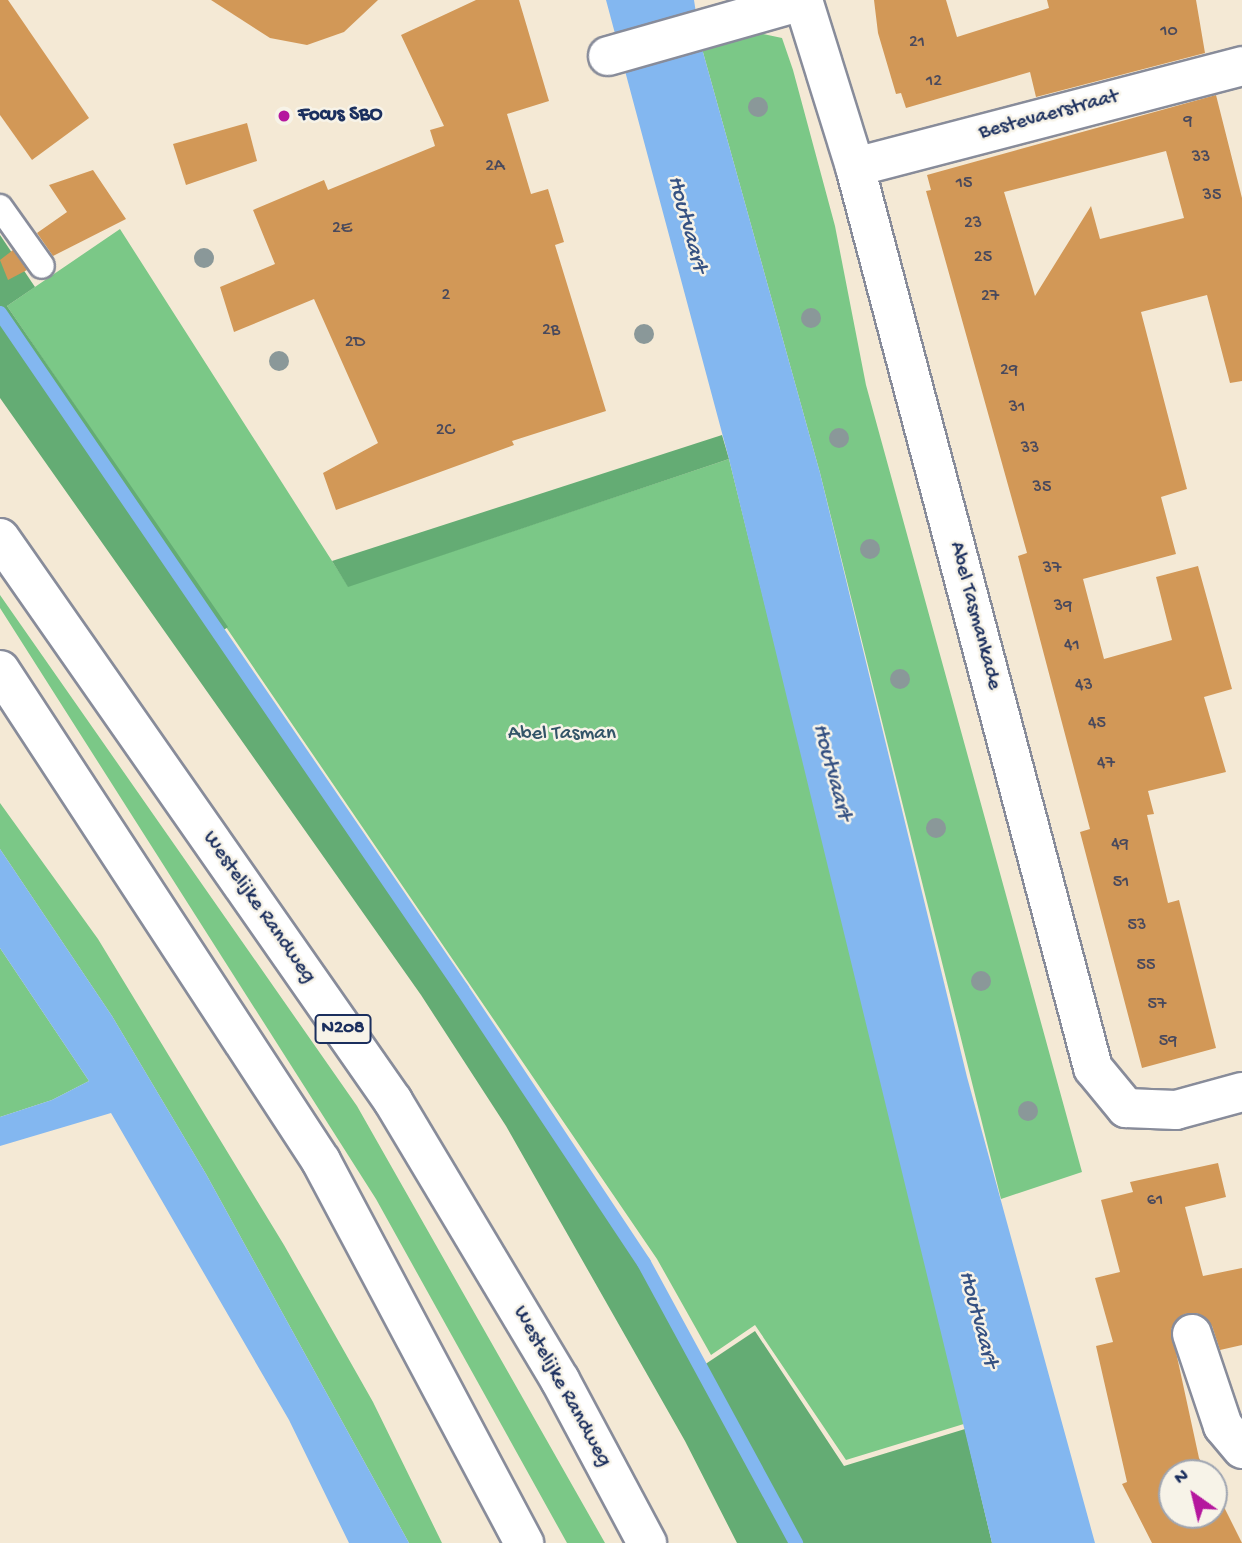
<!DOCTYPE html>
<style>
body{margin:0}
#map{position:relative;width:1242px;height:1543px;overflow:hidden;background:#f4e9d5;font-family:"Gochi Hand",sans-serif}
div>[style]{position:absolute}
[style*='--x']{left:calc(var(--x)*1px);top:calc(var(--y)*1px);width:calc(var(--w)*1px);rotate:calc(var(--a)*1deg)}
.green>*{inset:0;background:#7bc887}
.forest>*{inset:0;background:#64ac74}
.water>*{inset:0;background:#83b7f0}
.stream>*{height:14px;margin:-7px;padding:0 7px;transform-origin:7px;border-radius:7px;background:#83b7f0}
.building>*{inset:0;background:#d29857}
.roads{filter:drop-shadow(2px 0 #888c9a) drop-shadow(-2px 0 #888c9a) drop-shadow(0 2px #888c9a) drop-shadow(0 -2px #888c9a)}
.service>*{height:24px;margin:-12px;padding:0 12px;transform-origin:12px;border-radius:12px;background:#fff}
.minor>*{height:38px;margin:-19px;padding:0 19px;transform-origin:19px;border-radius:19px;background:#fff}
.primary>*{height:38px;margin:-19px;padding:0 19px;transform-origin:19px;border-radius:19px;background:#fff}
.trees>*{width:20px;height:20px;margin:-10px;border-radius:50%;background:#8a9899}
.dots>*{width:19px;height:19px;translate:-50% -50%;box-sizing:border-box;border:4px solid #f7f3e8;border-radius:50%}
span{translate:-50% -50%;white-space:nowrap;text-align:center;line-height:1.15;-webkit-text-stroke:5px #f7f3e8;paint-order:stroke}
.number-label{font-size:18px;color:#49495c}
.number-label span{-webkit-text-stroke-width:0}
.shield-label span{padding:2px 5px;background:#f7f3e8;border:2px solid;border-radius:5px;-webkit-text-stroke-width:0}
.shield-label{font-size:19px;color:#1b2f5e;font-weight:700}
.poi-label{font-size:21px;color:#1b2f5e;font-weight:700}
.left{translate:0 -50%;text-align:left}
.street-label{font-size:21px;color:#1b2f5e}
.park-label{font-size:21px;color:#335568}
.water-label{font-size:23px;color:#355182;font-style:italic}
.north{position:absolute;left:1158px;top:1459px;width:70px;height:70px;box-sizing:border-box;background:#f7f3e8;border:2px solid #9fa5b1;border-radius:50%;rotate:326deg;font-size:19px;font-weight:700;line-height:28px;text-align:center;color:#1b2f5e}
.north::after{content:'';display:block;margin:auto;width:24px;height:32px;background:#b5179e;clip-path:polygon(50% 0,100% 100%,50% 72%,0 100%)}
</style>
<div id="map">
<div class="green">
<i style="clip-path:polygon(750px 31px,782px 38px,793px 70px,835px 226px,866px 385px,1082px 1172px,1001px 1199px,820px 473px,701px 45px)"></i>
<i style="clip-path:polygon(120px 229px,348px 586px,729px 459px,967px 1423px,846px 1460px,755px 1325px,711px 1355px,657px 1259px,7px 306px)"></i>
<i style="clip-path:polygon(0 595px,357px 1106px,605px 1543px,567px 1543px,376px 1199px,0 608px)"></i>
<i style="clip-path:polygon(0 803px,98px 939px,284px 1245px,373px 1402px,442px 1543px,409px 1543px,206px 1174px,112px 1016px,0 849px)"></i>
<i style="clip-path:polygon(0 948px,89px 1081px,52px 1100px,0 1117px)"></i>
</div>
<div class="forest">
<i style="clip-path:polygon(0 235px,35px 287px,7px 306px,228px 627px,215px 636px,447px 973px,704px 1365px,755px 1331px,844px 1466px,965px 1429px,992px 1543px,737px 1543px,685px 1441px,506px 1126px,421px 995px,0 398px)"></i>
<i style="clip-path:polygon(722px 435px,729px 459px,348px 587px,332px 561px)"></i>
</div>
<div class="water">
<i style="clip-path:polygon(606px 0,694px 0,701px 45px,820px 473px,967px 1077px,1095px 1543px,992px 1543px,729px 459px)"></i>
<i style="clip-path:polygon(0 849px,112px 1016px,206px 1174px,409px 1543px,349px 1543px,289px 1420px,111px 1113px,0 1146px,0 1117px,52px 1100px,89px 1081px,0 948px)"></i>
</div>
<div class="stream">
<i style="--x:0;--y:313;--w:819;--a:55.65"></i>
<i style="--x:462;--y:989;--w:329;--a:56.4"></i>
<i style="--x:644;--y:1263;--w:319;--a:61.5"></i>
</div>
<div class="building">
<i style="clip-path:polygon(0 0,8px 0,89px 118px,32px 160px,0 115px)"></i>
<i style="clip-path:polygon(211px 0,378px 0,344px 32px,307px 45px,270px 38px)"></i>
<i style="clip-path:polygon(476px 0,519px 0,549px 101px,507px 114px,531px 194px,548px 189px,564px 242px,555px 245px,606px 411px,512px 441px,514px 445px,336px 510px,323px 473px,378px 443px,314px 299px,234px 332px,220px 287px,275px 264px,253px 210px,324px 180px,328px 190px,435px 146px,430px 130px,444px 126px,401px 35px)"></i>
<i style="clip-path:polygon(874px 0,946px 0,957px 37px,1049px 8px,1047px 0,1196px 0,1205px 53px,1036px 97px,1030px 72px,906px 108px,901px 93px,896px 94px,878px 33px)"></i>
<i style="clip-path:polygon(evenodd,1216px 95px,1242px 198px,1242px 381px,1230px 383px,1207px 295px,1141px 312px,1187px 489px,1161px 497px,1176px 554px,1083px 579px,1104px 659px,1172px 640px,1156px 577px,1198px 566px,1232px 689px,1204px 697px,1226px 772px,1148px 791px,1154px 814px,1147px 815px,1168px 903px,1179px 900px,1216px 1048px,1142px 1068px,1080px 832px,1090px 829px,1018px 556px,1027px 553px,926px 191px,931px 190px,927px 175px,1216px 95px,1166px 151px,1184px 218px,1100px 239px,1091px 206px,1035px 296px,1004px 192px,1166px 151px)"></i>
<i style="clip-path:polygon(247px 123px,257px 161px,186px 185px,173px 144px)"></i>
<i style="clip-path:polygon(93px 170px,126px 219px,53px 256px,37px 233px,67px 212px,49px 185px)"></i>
<i style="clip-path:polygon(13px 250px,27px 270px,8px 280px,0 260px)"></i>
<i style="clip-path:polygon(1218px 1163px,1226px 1197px,1185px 1207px,1203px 1276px,1242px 1268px,1242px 1345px,1220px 1350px,1212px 1326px,1197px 1313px,1184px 1314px,1171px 1329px,1199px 1458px,1207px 1473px,1172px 1473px,1172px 1515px,1214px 1515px,1214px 1487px,1242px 1543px,1152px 1543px,1122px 1484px,1127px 1482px,1096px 1346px,1113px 1342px,1095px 1278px,1120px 1272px,1101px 1200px,1133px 1192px,1130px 1182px)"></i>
</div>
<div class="roads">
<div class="service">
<i style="--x:0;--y:207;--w:72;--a:54.6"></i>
</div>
<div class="minor">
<i style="--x:803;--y:0;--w:175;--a:72.7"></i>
<i style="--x:855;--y:167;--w:932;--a:75.2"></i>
<i style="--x:1093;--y:1068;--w:52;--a:50.5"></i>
<i style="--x:1126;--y:1108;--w:50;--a:2.3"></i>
<i style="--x:1176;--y:1110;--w:68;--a:-15.3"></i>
<i style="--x:608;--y:56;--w:203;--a:-15.8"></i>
<i style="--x:855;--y:167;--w:400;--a:-14.6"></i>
<i style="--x:1192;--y:1334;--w:97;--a:71.4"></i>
<i style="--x:1223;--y:1426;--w:30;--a:50"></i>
</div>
<div class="primary">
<i style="--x:0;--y:538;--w:687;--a:55.08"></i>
<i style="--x:393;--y:1101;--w:325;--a:59.1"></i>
<i style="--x:560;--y:1380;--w:185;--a:61.9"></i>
<i style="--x:0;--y:670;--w:587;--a:56.82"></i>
<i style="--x:321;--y:1161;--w:433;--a:62"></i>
</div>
</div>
<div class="trees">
<i style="left:758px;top:107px"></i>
<i style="left:204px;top:258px"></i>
<i style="left:811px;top:318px"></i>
<i style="left:644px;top:334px"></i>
<i style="left:279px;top:361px"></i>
<i style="left:839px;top:438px"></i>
<i style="left:870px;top:549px"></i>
<i style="left:900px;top:679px"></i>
<i style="left:936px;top:828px"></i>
<i style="left:981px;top:981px"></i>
<i style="left:1028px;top:1111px"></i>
</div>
<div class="dots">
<i style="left:284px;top:116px;background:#b5179e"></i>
</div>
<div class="number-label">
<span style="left:1169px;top:32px">10</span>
<span style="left:917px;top:43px">21</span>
<span style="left:934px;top:82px">12</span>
<span style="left:1188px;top:122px">9</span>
<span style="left:1201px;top:158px">33</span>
<span style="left:495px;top:167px">2A</span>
<span style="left:964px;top:184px">15</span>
<span style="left:1212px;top:196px">35</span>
<span style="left:973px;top:224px">23</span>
<span style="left:342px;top:229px">2E</span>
<span style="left:983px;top:258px">25</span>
<span style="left:446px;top:296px">2</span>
<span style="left:990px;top:297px">27</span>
<span style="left:551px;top:331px">2B</span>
<span style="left:355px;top:343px">2D</span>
<span style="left:1009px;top:371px">29</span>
<span style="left:1017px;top:408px">31</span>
<span style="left:445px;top:431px">2C</span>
<span style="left:1030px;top:449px">33</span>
<span style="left:1042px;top:488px">35</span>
<span style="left:1052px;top:569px">37</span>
<span style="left:1063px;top:607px">39</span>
<span style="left:1072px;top:646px">41</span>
<span style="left:1084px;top:686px">43</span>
<span style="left:1097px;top:724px">45</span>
<span style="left:1106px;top:764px">47</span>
<span style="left:1120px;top:845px">49</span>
<span style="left:1121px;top:883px">51</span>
<span style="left:1137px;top:926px">53</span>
<span style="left:1146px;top:966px">55</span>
<span style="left:1157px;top:1005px">57</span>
<span style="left:1168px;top:1042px">59</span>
<span style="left:1155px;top:1201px">61</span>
</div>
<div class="shield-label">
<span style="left:343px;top:1029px">N208</span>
</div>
<div class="poi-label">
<span class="left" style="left:298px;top:116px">Focus SBO</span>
</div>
<div class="street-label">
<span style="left:1049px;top:116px;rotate:-15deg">Bestevaerstraat</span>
<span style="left:974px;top:616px;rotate:75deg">Abel Tasmankade</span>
<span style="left:258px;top:908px;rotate:55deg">Westelijke Randweg</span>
<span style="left:561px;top:1387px;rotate:61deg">Westelijke Randweg</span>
</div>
<div class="park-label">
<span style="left:562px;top:735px">Abel Tasman</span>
</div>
<div class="water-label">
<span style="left:686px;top:224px;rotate:75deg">Houtvaart</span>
<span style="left:831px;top:772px;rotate:75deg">Houtvaart</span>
<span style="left:977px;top:1319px;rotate:75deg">Houtvaart</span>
</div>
<div class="north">N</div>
</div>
